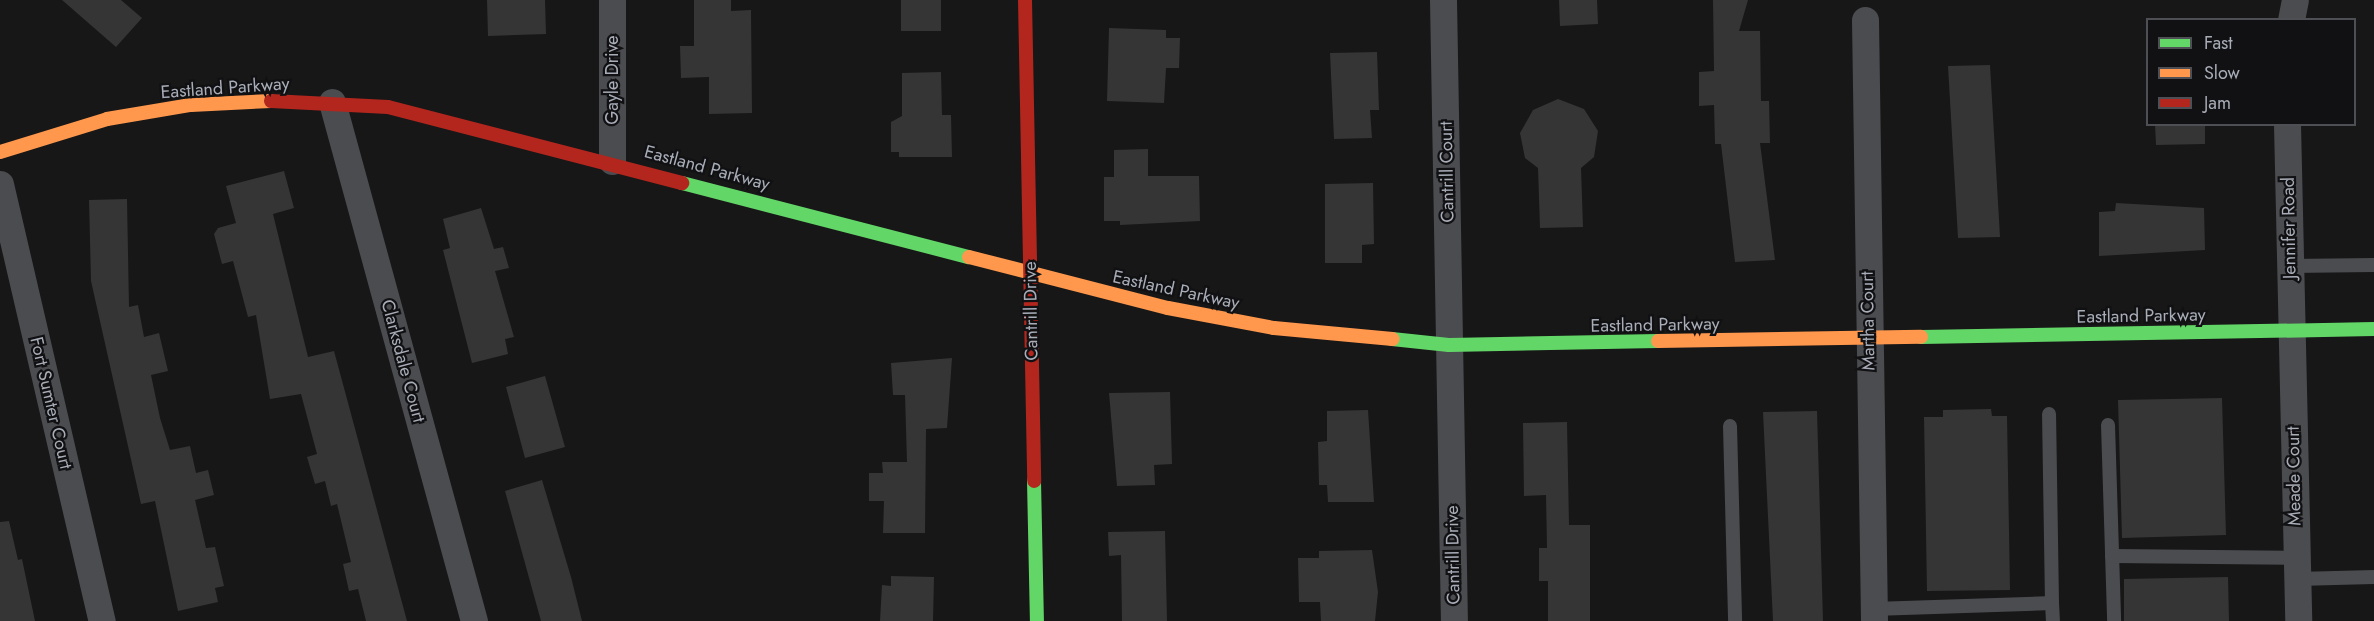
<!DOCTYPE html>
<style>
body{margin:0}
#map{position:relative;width:2374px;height:621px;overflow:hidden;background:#171717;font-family:Jost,sans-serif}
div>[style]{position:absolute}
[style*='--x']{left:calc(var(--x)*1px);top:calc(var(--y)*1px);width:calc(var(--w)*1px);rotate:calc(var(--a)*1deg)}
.building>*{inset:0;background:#353536}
.lane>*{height:14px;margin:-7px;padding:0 7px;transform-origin:7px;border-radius:7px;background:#4b4c50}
.street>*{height:27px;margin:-13.5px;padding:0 13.5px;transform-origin:13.5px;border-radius:13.5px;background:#4b4c50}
.fast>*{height:14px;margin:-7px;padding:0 7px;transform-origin:7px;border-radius:7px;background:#63d668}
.slow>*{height:14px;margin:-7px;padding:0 7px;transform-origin:7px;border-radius:7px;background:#ff974d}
.jam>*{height:14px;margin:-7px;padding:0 7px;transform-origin:7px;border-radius:7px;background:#b3261e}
span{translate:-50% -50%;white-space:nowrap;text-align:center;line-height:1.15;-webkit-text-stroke:4.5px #111113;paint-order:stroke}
.street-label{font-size:18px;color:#a8adb8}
.legend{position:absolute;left:2146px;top:18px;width:210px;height:108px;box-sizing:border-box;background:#111113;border:2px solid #4d4f55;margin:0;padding:8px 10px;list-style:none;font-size:18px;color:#a8adb8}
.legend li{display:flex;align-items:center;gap:12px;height:30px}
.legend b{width:30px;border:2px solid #4d4f55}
</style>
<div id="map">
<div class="building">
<i style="clip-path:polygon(62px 0,121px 0,142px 18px,116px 47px)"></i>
<i style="clip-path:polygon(487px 0,545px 0,546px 34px,488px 36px)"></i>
<i style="clip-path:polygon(694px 0,731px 0,731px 11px,751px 10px,752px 113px,709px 114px,709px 77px,681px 78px,680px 46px,694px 46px)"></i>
<i style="clip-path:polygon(901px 0,941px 0,941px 31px,901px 31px)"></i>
<i style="clip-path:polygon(1559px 0,1597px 0,1598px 24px,1560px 26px)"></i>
<i style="clip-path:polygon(1713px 0,1748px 0,1739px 31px,1760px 31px,1761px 101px,1769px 101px,1770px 143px,1760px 143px,1775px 260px,1735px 262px,1721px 144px,1715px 144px,1714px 105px,1699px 106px,1699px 72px,1714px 71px)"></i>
<i style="clip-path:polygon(1109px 28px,1166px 30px,1166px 38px,1180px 38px,1179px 68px,1166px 68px,1164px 103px,1107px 101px)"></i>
<i style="clip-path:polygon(1377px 52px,1379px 110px,1370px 110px,1372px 138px,1334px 139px,1330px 53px)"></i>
<i style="clip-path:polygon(1990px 65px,2000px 237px,1958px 238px,1948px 66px)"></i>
<i style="clip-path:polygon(941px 72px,942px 115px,951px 115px,952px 157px,899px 157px,899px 152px,891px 152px,891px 122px,902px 116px,902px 73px)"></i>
<i style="clip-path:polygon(1558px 99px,1584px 109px,1598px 131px,1594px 157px,1581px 168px,1583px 227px,1540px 228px,1538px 168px,1525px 158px,1520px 133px,1533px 110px)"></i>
<i style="clip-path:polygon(2155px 124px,2205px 124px,2205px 144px,2156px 145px)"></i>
<i style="clip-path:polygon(1148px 149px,1148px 176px,1199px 176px,1200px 221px,1120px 225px,1120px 221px,1104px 221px,1104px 177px,1114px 177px,1114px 150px)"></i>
<i style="clip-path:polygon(284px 171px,294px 208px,273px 214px,308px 357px,334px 351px,407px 621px,366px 621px,358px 589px,349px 591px,343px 564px,351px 562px,337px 504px,331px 506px,325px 481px,315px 484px,307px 457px,317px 454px,301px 394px,270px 399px,256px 315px,248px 317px,233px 261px,222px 264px,214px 234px,218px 228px,236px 223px,226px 186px)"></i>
<i style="clip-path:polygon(1373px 183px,1374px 244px,1362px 245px,1362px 263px,1325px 263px,1325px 184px)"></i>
<i style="clip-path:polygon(127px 199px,129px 307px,138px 305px,144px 337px,159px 333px,168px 371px,151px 375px,160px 418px,170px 450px,190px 446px,196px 473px,208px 470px,214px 495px,195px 500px,206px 548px,215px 547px,224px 586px,215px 588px,218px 602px,178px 611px,155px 501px,141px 504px,91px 281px,89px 200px)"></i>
<i style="clip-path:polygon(2116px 203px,2204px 208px,2205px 250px,2099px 256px,2099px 212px,2115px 211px)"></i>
<i style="clip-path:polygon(481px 208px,494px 249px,503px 247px,509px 268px,495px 271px,514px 337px,505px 339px,508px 354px,472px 363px,443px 250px,450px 248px,443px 219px)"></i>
<i style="clip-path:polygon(952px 358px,947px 428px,926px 429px,925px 533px,883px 533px,884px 501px,869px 501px,869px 473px,883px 473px,882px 462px,907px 462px,905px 395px,893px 395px,891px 363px)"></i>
<i style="clip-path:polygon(545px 376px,565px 447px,525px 458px,506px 387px)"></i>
<i style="clip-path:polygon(1170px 392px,1172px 464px,1154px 465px,1155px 485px,1117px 486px,1109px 393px)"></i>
<i style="clip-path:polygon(2222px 398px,2226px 535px,2122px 538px,2118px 400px)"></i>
<i style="clip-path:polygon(1991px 409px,1992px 416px,2007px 416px,2010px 590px,1927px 591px,1924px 417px,1943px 417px,1943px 410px)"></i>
<i style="clip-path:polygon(1368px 410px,1374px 502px,1328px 502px,1327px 485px,1319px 485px,1318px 442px,1327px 441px,1327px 411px)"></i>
<i style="clip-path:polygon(1817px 411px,1823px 621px,1773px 621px,1763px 412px)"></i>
<i style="clip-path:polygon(1567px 422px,1569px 525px,1590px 525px,1590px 621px,1548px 621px,1548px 581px,1539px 581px,1539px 548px,1547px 548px,1546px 495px,1524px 496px,1523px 423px)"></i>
<i style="clip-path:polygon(542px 480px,571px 577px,582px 621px,541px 621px,505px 491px)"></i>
<i style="clip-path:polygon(9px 521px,18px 560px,22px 559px,35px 621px,0 621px,0 522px)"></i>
<i style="clip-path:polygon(1165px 531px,1167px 621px,1122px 621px,1121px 555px,1109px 556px,1108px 532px)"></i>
<i style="clip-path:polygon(1372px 550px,1378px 592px,1375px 621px,1321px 621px,1320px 602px,1299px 602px,1298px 558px,1319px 558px,1319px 551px)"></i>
<i style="clip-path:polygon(891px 576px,934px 577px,933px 621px,880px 621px,882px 585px,891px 586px)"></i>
<i style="clip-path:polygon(2228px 577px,2229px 621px,2124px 621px,2124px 579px)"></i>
</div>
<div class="lane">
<i style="--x:2290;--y:266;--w:84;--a:-0.7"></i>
<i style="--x:2108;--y:425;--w:196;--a:88.2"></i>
<i style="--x:1730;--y:426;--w:195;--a:88.5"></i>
<i style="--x:2112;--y:556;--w:184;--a:0.6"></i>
<i style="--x:2297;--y:579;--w:77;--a:-1.5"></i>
<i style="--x:2052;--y:603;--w:18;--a:87"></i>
<i style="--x:1873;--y:609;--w:179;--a:-1.9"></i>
<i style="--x:2052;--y:603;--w:189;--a:-90.9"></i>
</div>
<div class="street">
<i style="--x:612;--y:0;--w:161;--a:90"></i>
<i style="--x:1443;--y:0;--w:621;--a:88.99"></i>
<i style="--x:1865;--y:20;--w:601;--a:89.14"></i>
<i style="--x:2291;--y:20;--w:20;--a:-79"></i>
<i style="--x:332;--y:102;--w:538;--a:74.7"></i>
<i style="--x:2287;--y:124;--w:497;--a:88.7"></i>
<i style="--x:0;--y:184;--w:449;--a:76.9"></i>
</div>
<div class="fast">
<i style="--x:682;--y:183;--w:296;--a:14.5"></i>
<i style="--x:1921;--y:337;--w:453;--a:-1"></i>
<i style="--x:1392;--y:339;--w:57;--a:6"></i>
<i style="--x:1449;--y:345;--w:209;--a:-1.1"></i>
<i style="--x:1034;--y:481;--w:140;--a:88.8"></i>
</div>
<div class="slow">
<i style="--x:0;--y:152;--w:112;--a:-17.1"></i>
<i style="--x:107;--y:119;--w:85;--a:-9.5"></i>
<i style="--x:191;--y:105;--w:80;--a:-2.9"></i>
<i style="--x:969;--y:257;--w:205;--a:14.4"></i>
<i style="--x:1168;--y:308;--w:108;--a:10.7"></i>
<i style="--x:1274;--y:328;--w:119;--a:5.3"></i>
<i style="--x:1658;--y:341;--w:263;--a:-0.9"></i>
</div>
<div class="jam">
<i style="--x:1025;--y:0;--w:481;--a:88.9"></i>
<i style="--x:271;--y:101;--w:117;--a:2.9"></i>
<i style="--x:388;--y:107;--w:304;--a:14.5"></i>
</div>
<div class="street-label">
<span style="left:612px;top:80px;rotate:-90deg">Gayle Drive</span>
<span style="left:225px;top:88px;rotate:-4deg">Eastland Parkway</span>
<span style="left:707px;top:168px;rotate:15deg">Eastland Parkway</span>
<span style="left:1447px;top:172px;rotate:-91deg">Cantrill Court</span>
<span style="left:2289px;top:228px;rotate:-91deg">Jennifer Road</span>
<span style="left:1176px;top:290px;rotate:12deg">Eastland Parkway</span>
<span style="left:1031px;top:311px;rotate:-91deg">Cantrill Drive</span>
<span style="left:2141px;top:316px;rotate:-1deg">Eastland Parkway</span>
<span style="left:1868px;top:321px;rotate:-91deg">Martha Court</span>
<span style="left:1655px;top:325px;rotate:-1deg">Eastland Parkway</span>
<span style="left:403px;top:361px;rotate:75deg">Clarksdale Court</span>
<span style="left:51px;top:403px;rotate:77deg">Fort Sumter Court</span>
<span style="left:2294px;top:476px;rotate:-91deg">Meade Court</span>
<span style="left:1453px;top:555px;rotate:-91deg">Cantrill Drive</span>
</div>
<ul class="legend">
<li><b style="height:8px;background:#63d668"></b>Fast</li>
<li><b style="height:8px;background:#ff974d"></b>Slow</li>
<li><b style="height:8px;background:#b3261e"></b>Jam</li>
</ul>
</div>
